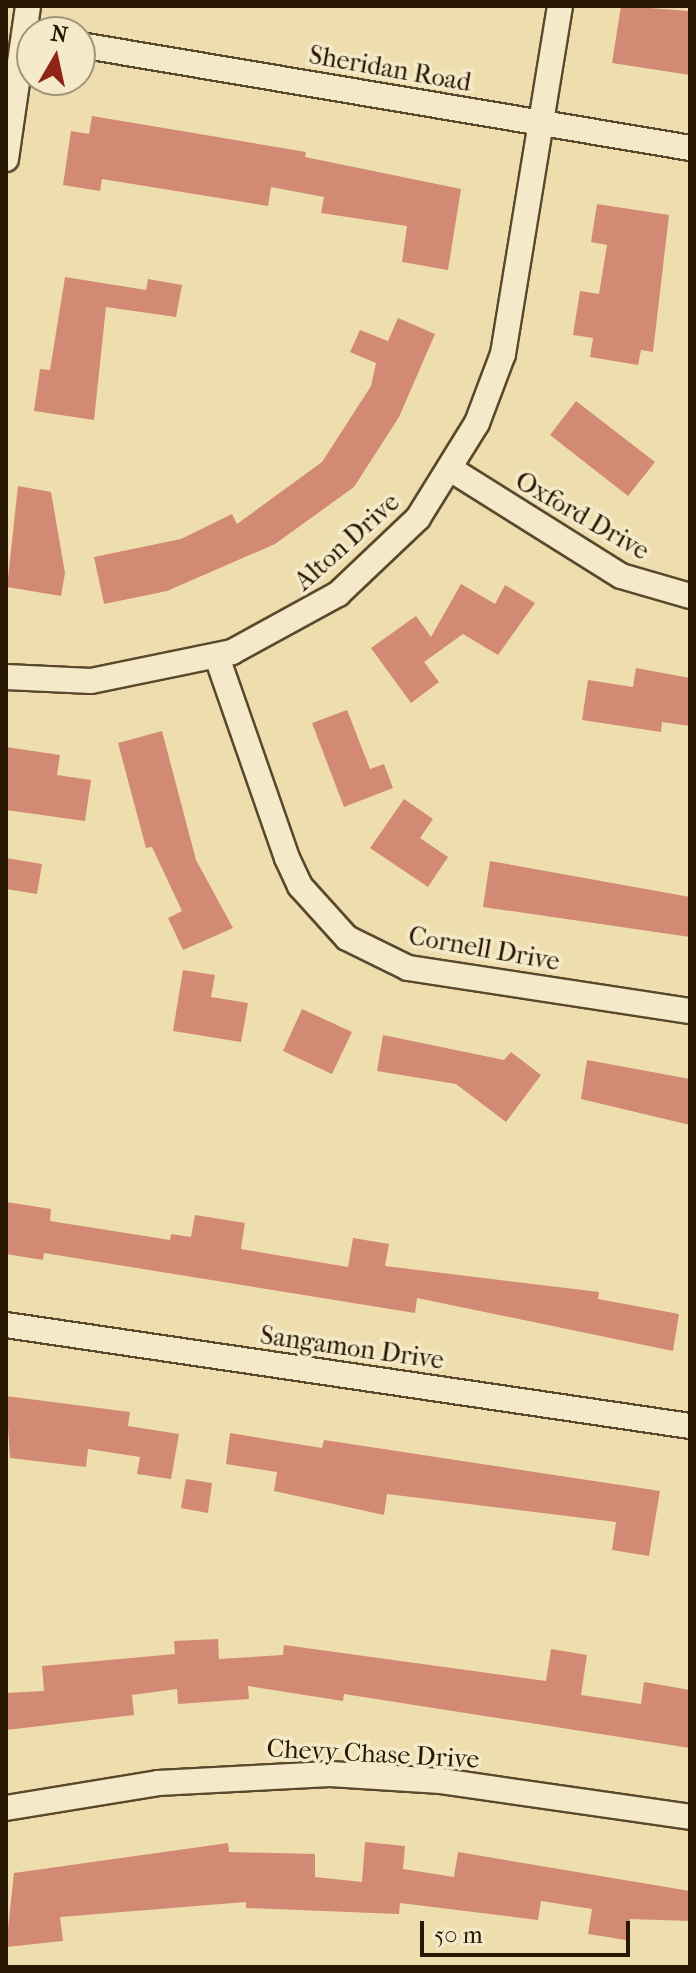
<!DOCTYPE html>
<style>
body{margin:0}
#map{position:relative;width:696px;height:1973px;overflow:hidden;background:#eedeae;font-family:"IM FELL French Canon",serif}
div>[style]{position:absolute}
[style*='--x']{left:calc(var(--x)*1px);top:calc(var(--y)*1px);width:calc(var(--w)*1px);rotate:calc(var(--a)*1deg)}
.building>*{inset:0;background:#d38a74}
.roads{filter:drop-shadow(2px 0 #5a492c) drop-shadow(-2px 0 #5a492c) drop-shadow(0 2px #5a492c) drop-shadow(0 -2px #5a492c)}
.minor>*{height:24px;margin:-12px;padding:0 12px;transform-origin:12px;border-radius:12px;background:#f4eaca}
span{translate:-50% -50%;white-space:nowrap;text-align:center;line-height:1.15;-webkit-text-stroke:7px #f4eaca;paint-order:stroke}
.street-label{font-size:26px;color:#281701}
.frame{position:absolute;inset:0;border:8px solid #281701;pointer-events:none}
.north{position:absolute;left:16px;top:16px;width:80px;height:80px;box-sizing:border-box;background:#f4eaca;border:2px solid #a2967a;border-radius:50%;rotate:9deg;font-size:22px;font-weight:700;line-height:32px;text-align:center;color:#281701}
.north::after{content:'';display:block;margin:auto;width:28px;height:36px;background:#8f2418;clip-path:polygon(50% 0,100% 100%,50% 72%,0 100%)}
.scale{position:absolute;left:420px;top:1921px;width:210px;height:36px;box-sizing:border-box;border:4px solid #281701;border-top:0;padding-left:10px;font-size:24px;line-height:28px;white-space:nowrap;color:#281701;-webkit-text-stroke:6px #f4eaca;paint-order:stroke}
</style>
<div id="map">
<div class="building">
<i style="clip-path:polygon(621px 6px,690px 11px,690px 75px,612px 63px)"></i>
<i style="clip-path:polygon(92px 116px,306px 152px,305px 157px,461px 189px,448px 270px,402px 262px,407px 226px,321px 213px,324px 197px,271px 187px,268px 206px,102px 179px,100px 191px,63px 185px,71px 131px,89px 134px)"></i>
<i style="clip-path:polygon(597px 204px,669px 215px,653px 352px,641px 350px,638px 365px,590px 357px,593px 338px,573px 335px,580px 291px,599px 294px,607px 245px,591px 242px)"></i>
<i style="clip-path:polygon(65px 277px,146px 290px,148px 279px,182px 285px,176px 317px,106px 307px,94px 420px,34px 411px,40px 369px,50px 370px)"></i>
<i style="clip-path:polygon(398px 318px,435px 334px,399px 417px,354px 487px,275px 544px,167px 591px,104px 604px,94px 557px,181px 539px,232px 514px,237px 524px,322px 462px,371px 386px,376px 363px,350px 352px,360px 330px,388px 341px)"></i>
<i style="clip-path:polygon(576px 401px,655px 462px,628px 496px,550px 435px)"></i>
<i style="clip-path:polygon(18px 486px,51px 492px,65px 573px,61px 596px,7px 587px)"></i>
<i style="clip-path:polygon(461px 584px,495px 604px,505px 585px,535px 603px,498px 655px,463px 634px,424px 662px,439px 682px,411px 703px,371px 648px,416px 616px,431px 637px)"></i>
<i style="clip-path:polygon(636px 668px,690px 678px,690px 726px,662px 722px,661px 732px,582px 720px,588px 680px,633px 687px)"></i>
<i style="clip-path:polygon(347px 710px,370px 769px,384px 764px,393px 788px,344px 807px,312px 723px)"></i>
<i style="clip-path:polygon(162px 731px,196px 860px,233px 928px,183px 950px,168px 918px,182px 911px,152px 847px,146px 848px,118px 743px)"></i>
<i style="clip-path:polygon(6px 747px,60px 755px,57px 775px,91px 780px,85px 821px,6px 810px)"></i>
<i style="clip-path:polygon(404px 799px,433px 819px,420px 838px,448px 857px,428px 887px,370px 848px)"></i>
<i style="clip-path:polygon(6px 858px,42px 864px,37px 894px,6px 889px)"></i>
<i style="clip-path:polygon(490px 861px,690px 897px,690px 937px,483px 907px)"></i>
<i style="clip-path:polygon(183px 970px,215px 975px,211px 997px,248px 1003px,241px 1042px,173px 1031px)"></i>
<i style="clip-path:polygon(302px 1009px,352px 1032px,332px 1074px,283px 1051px)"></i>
<i style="clip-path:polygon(383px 1035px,504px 1060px,511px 1052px,541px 1075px,506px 1122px,456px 1084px,377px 1071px)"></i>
<i style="clip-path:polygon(587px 1060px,690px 1079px,690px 1125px,581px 1099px)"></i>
<i style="clip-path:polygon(6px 1202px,51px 1209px,50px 1221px,170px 1240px,171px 1234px,191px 1237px,195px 1215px,245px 1223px,241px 1249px,348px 1267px,353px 1238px,389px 1244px,385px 1266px,599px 1292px,598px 1299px,679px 1314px,673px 1351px,417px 1298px,415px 1313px,44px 1253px,43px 1260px,6px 1254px)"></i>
<i style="clip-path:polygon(6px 1396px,130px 1412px,128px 1426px,179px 1434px,171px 1479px,137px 1474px,140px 1457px,88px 1449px,86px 1467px,10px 1458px)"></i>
<i style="clip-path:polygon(230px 1433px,322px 1448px,324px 1440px,660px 1491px,649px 1556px,612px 1550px,616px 1522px,387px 1494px,384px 1515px,274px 1491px,277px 1472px,226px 1464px)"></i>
<i style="clip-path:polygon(186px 1479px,212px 1483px,208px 1513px,181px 1508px)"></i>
<i style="clip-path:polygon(218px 1639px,219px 1659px,283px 1655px,284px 1645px,546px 1681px,551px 1649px,587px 1655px,581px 1695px,641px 1704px,644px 1682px,690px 1690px,690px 1748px,344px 1694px,343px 1701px,248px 1686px,249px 1699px,178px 1704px,177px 1689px,132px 1695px,134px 1715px,6px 1730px,6px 1693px,44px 1691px,42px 1666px,175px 1654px,174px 1641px)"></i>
<i style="clip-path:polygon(365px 1842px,405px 1846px,403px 1869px,454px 1877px,458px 1852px,690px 1891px,690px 1921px,630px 1919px,626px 1940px,588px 1934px,592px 1909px,541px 1901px,538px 1920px,400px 1903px,399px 1914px,246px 1908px,246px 1902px,60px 1917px,63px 1941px,6px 1947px,14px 1873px,228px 1843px,229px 1852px,315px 1854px,315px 1877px,362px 1882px)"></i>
</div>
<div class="roads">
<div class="minor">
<i style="--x:80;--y:45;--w:619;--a:9.58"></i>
<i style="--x:6;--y:159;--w:155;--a:-81.8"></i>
<i style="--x:452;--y:470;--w:199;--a:32.1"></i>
<i style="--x:621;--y:576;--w:72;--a:16.2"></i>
<i style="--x:217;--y:657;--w:213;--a:70.8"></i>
<i style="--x:287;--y:858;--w:31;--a:65"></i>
<i style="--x:300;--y:886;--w:70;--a:47.9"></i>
<i style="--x:347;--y:938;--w:68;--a:26.2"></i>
<i style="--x:408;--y:968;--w:285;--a:8.7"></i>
<i style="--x:6;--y:677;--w:85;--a:2.7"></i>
<i style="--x:91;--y:681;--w:144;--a:-11.6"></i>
<i style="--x:232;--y:652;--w:121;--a:-28.7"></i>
<i style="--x:338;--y:594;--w:110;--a:-43.5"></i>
<i style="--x:418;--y:518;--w:112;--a:-58.2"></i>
<i style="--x:477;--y:423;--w:74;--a:-69.4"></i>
<i style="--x:503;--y:354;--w:353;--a:-80.7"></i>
<i style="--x:6;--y:1325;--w:691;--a:8.4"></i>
<i style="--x:6;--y:1808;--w:154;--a:-9.3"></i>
<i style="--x:158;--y:1783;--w:172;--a:-3"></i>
<i style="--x:330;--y:1774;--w:111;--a:3.6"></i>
<i style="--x:441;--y:1781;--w:252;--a:8.2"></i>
</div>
</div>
<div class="street-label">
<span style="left:390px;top:69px;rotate:10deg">Sheridan Road</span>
<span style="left:582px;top:516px;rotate:30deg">Oxford Drive</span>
<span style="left:347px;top:542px;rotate:-42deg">Alton Drive</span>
<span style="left:484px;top:949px;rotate:10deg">Cornell Drive</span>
<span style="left:352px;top:1348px;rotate:8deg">Sangamon Drive</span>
<span style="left:373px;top:1754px;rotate:3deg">Chevy Chase Drive</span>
</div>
<div class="frame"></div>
<div class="north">N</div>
<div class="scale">50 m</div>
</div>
